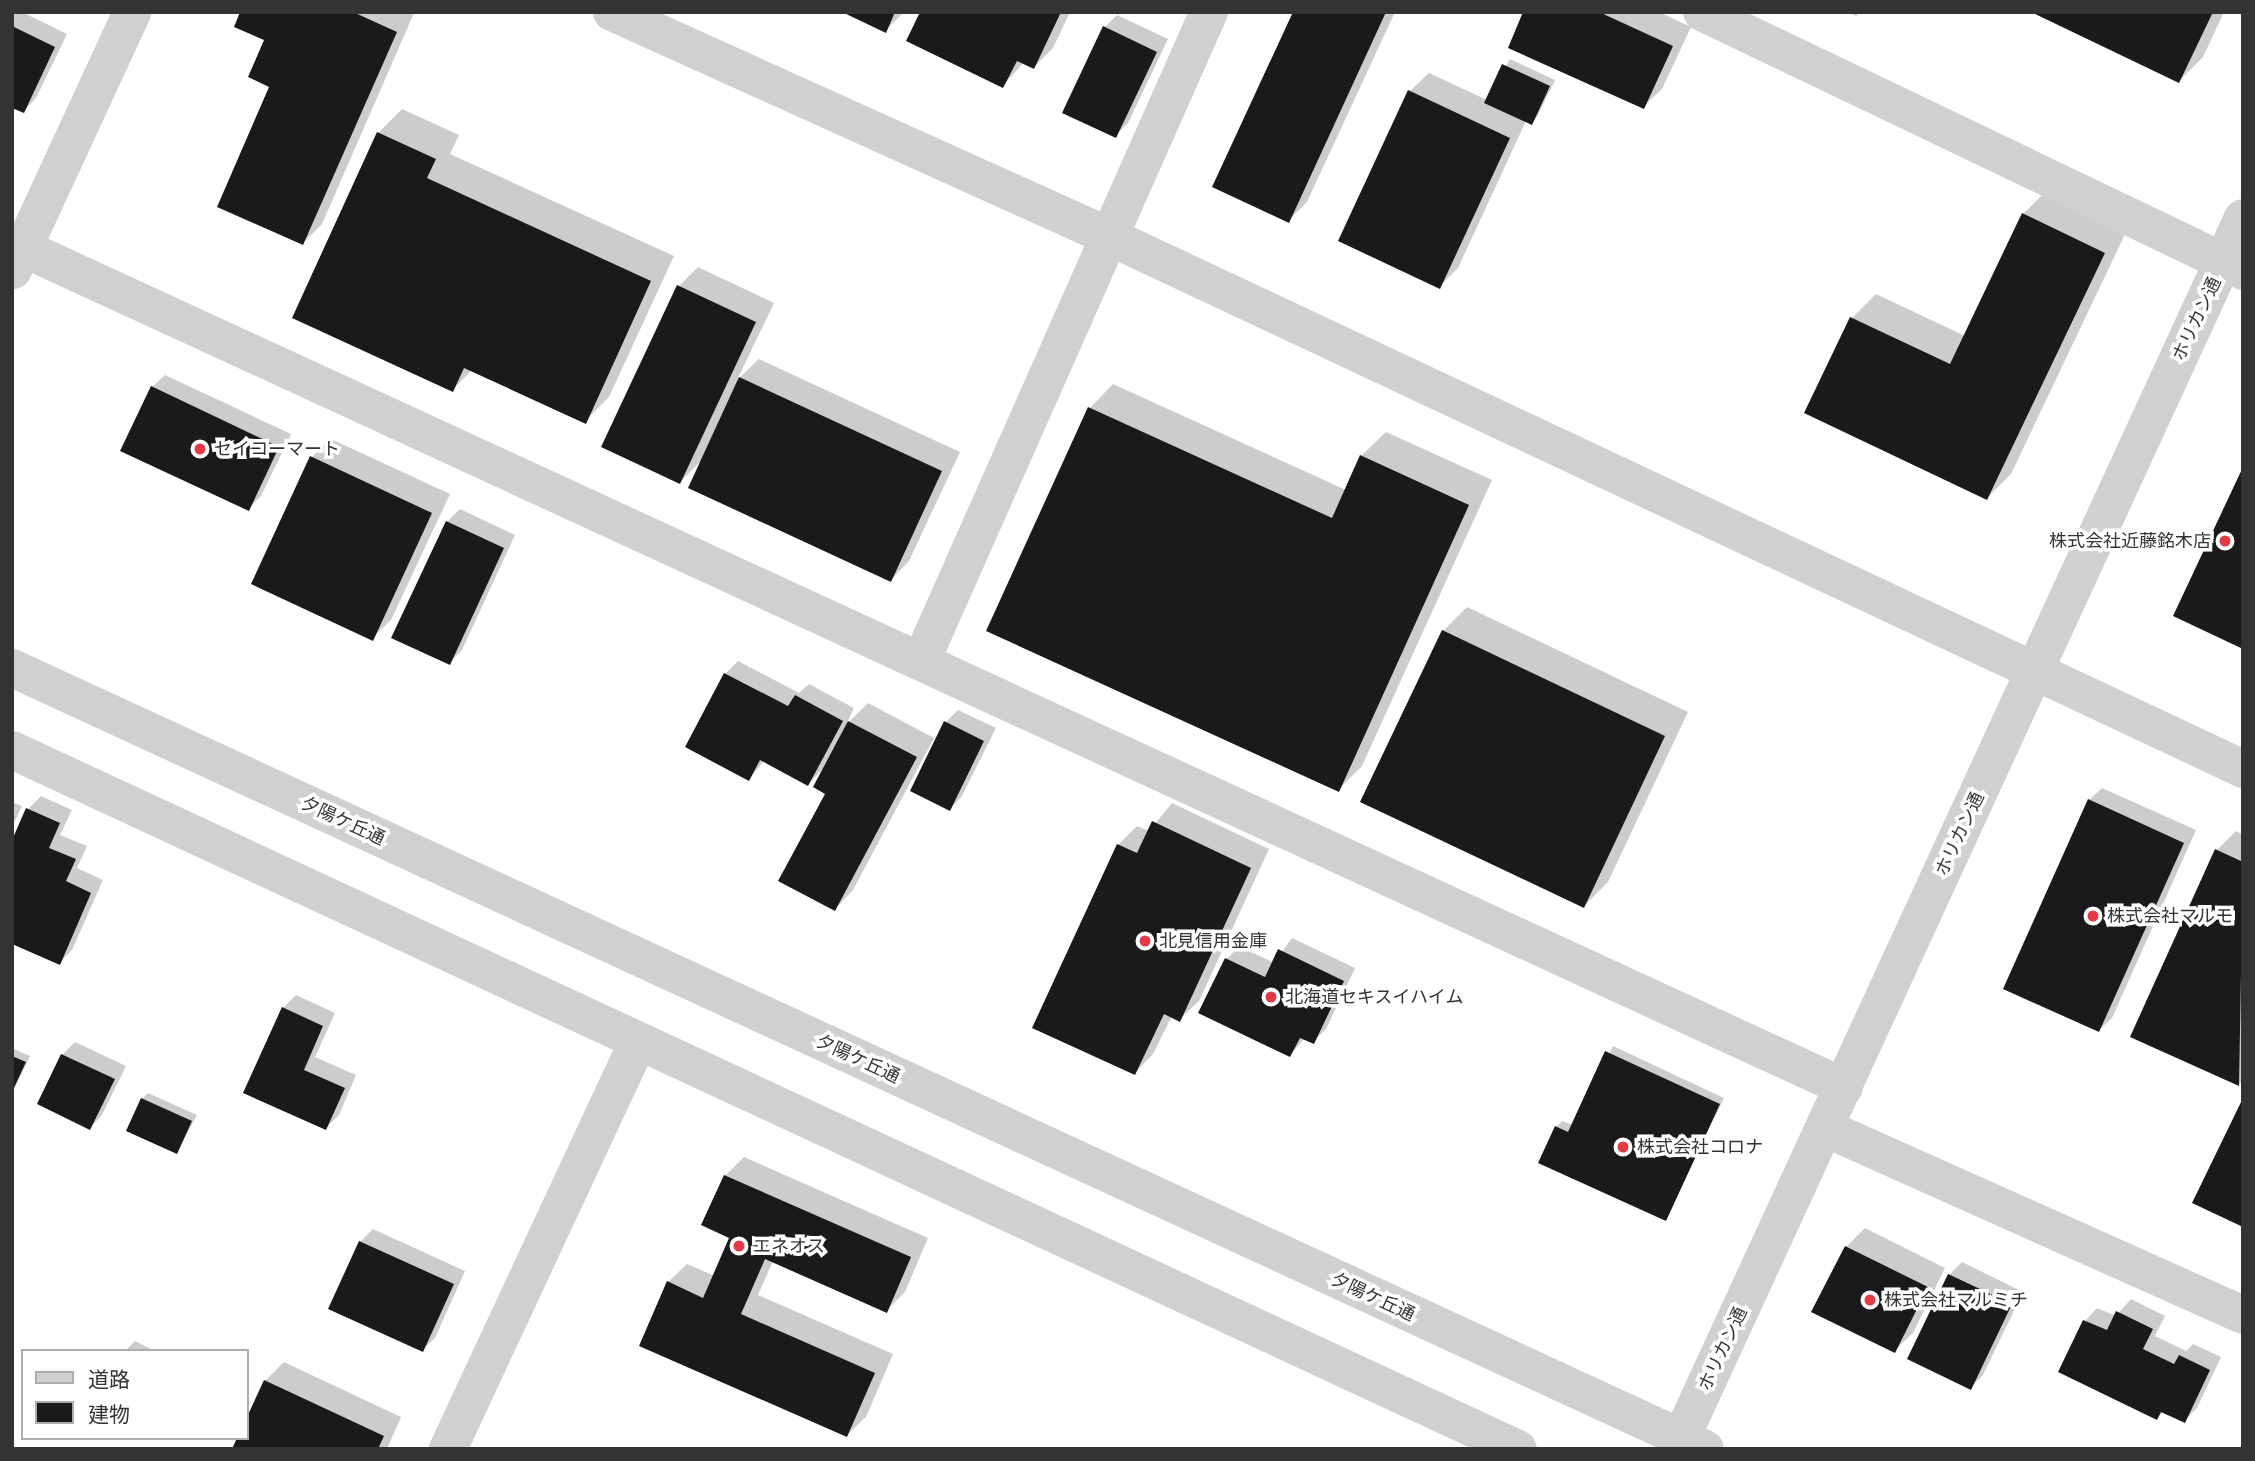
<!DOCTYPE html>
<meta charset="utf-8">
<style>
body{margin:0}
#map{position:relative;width:2255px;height:1461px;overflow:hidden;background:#fff;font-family:Roboto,"Noto Sans JP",sans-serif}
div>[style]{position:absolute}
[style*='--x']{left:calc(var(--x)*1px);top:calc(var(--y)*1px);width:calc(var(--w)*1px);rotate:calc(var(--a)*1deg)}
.shadow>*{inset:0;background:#0003}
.building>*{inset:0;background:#1a1a1a}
.minor>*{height:38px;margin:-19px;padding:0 19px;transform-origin:19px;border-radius:19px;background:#d0d0d0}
.dots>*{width:19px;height:19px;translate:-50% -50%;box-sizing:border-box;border:4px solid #fff;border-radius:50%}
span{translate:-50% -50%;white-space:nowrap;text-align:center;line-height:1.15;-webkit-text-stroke:7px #fff;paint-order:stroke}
.street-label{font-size:18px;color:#333}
.poi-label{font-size:18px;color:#333}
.left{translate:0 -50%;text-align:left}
.right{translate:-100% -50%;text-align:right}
.frame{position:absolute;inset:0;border:14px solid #333;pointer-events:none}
.legend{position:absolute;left:21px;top:1349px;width:228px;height:91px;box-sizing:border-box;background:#fff;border:2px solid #adadad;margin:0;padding:9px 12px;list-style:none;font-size:21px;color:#333}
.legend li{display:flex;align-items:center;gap:14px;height:35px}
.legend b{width:35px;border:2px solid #adadad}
</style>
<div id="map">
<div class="shadow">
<i style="clip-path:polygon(12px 12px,22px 12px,67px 34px,36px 98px,24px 111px,12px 106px)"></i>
<i style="clip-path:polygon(242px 12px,414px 13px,322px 224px,303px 243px,267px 39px)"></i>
<i style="clip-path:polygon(846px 12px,904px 12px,886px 30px)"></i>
<i style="clip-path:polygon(922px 12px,1070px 12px,1053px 48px,1034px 67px,1024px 62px,1003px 86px)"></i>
<i style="clip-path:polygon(1295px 12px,1395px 12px,1307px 202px,1288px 221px)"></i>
<i style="clip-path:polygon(1525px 12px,1659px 12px,1691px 27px,1662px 89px,1643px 107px)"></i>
<i style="clip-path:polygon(1848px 12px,1860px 12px,1856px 16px)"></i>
<i style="clip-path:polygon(2035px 12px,2224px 12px,2203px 57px,2179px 81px)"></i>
<i style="clip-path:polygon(1117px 15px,1168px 39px,1128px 123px,1115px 136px,1105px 27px)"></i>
<i style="clip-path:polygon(1510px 59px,1555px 80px,1537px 117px,1531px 123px,1526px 121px,1458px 268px,1439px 287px,1410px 91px,1429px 73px,1487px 100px)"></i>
<i style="clip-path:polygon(402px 109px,459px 135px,450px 154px,674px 256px,609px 397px,585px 421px,472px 370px,453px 389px,378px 133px)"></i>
<i style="clip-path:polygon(2047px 190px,2128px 228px,2011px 474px,1987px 498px,1807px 412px,1852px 318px,1876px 294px,1965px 336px,2023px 214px)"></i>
<i style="clip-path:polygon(698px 267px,774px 303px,737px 380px,759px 359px,960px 452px,909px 561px,891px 580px,702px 460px,680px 482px,604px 447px,679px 286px)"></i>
<i style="clip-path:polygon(165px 375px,291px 434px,261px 496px,248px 509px,152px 387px)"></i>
<i style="clip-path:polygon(1113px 384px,1346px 490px,1361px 456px,1386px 432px,1492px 480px,1362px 766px,1338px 790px,1089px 409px)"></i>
<i style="clip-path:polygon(331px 439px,450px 494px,391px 620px,372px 638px,312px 457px)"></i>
<i style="clip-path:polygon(460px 509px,515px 535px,462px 650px,449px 663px,447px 522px)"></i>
<i style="clip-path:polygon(1467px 607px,1688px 712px,1608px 882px,1584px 906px,1443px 631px)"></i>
<i style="clip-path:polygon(738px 661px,799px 693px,809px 684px,854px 708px,846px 725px,868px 703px,934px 738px,853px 890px,835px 909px,824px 768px,808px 784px,764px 761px,749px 779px,725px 674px)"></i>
<i style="clip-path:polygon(958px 710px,996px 728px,962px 796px,950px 809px,946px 722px)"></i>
<i style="clip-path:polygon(2102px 788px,2196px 830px,2112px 1018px,2099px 1030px,2089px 800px)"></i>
<i style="clip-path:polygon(41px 796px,72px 810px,60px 835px,87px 846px,77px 868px,103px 880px,72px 950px,59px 963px,12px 844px,28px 809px)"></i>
<i style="clip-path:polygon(12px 802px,22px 806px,12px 827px)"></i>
<i style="clip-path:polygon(1172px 803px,1269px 849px,1199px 1001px,1180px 1019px,1172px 1016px,1153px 1054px,1135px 1073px,1118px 845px,1137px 826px,1149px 831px)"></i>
<i style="clip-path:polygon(2236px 831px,2243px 835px,2243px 1080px,2239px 1084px,2217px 850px)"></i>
<i style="clip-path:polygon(1292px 938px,1355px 968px,1326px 1029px,1313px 1042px,1305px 1038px,1290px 1055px,1201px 1013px,1227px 959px,1239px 946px,1274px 963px)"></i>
<i style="clip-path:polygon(296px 995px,335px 1013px,315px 1057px,356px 1075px,339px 1115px,326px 1128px,246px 1092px,283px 1008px)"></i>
<i style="clip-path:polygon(75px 1042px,126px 1066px,102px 1115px,90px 1128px,62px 1055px)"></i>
<i style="clip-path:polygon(1613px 1046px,1724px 1098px,1665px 1219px,1556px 1127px,1562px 1121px,1573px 1125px)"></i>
<i style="clip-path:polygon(12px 1048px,30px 1056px,12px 1094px)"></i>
<i style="clip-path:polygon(148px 1093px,197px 1115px,177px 1152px,142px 1099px)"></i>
<i style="clip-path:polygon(744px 1157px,928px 1238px,905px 1292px,886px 1311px,773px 1261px,758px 1295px,893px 1354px,866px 1417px,847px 1435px,668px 1282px,687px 1264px,715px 1276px,731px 1237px,725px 1176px)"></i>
<i style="clip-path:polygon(1865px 1228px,1945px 1268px,1913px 1333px,1894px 1351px,1846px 1247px)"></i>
<i style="clip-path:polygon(373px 1229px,465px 1271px,435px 1338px,422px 1350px,360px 1242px)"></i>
<i style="clip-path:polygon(1962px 1262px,2023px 1292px,1983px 1375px,1970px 1388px,1949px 1275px)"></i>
<i style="clip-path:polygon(2131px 1299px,2165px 1316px,2155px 1336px,2186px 1351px,2193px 1344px,2221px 1357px,2197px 1408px,2184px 1421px,2164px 1411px,2157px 1418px,2060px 1371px,2085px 1321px,2097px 1308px,2116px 1316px)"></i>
<i style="clip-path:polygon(135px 1341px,155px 1351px,125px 1351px)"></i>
<i style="clip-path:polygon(284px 1362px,401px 1417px,387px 1449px,234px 1449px,247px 1438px,247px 1422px,265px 1381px)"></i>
</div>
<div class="building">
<i style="clip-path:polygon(240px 12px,353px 12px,397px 32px,303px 245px,217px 207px,269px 87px,248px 77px,264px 40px,234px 27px)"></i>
<i style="clip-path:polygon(842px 12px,895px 12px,886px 33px)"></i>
<i style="clip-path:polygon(920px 12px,1061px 12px,1034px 69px,1017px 61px,1003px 88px,906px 41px)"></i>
<i style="clip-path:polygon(1293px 12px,1386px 12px,1289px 223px,1212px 187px)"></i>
<i style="clip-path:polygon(1523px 12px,1599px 12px,1673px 46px,1644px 109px,1508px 48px)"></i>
<i style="clip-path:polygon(2031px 12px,2213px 12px,2179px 83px)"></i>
<i style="clip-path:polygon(12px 26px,55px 47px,24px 113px,12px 108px)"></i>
<i style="clip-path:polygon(1103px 26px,1157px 52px,1116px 138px,1062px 113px)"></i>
<i style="clip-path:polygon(1502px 64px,1550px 86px,1532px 125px,1484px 103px)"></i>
<i style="clip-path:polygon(1408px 90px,1510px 138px,1440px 289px,1338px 241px)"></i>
<i style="clip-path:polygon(377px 132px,436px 159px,427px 178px,651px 281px,586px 424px,464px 368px,453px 392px,292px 318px)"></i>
<i style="clip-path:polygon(2022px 213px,2105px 253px,1987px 500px,1804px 413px,1850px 317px,1950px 364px)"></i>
<i style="clip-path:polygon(677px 285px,756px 322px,680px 484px,601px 447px)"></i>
<i style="clip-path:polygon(739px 377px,942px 471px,891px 582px,688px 488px)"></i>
<i style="clip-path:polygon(151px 386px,279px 447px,249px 511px,120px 451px)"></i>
<i style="clip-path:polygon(1088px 407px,1332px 518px,1360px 455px,1469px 505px,1339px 792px,986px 631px)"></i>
<i style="clip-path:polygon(310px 456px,432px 513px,373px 641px,251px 584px)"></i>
<i style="clip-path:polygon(2243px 467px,2243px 649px,2173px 616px)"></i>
<i style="clip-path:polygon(446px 521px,504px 548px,450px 665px,391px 638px)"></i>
<i style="clip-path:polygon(1442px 630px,1665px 736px,1584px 908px,1360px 802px)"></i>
<i style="clip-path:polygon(724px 673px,788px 706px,795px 695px,843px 721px,808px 786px,760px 760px,749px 781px,685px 747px)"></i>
<i style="clip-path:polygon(848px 721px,917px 757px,835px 911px,778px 881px,825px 794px,813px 787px)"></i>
<i style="clip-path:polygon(944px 721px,984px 741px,950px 811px,910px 791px)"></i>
<i style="clip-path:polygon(2088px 799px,2184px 843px,2099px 1032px,2003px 989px)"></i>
<i style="clip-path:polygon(26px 808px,60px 823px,49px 848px,76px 859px,66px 881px,91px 893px,60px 965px,12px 944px,12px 840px)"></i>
<i style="clip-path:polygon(1152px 821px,1251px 868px,1180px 1022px,1164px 1014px,1135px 1075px,1032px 1028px,1117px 844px,1137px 853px)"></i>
<i style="clip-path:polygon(2215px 849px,2243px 862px,2239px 1086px,2130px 1037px)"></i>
<i style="clip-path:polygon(1278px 949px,1344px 981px,1314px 1044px,1300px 1038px,1290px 1057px,1198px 1013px,1225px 958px,1265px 977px)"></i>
<i style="clip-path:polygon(282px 1007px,323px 1026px,304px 1070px,345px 1088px,326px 1130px,243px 1093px)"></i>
<i style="clip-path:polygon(1605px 1051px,1720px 1104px,1666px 1221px,1538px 1163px,1555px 1126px,1568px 1132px)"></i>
<i style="clip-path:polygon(61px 1054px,115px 1079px,90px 1130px,37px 1104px)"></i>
<i style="clip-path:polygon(12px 1056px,26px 1062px,12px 1092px)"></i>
<i style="clip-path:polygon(141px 1098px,192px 1121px,177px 1154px,126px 1131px)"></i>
<i style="clip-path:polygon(2243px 1098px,2243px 1227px,2192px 1203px)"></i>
<i style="clip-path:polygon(724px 1175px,911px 1257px,887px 1313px,765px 1259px,741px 1314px,875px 1373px,847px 1437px,639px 1346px,667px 1281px,703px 1298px,729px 1238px,701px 1225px)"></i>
<i style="clip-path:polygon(359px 1241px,454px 1284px,423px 1352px,328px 1309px)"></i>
<i style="clip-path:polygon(1845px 1246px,1928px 1287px,1895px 1353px,1811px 1312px)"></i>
<i style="clip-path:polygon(1948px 1274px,2012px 1304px,1971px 1390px,1907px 1359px)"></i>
<i style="clip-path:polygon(2116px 1311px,2153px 1329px,2143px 1349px,2174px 1364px,2179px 1355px,2210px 1370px,2185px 1423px,2161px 1412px,2157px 1420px,2058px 1372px,2083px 1320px,2107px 1330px)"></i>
<i style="clip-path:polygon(264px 1380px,384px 1436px,378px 1449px,232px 1449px,237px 1438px,247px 1438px,247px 1417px)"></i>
</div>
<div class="minor">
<i style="--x:612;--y:12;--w:544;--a:24.3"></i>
<i style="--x:1108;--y:236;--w:1254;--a:25.15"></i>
<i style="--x:1702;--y:12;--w:600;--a:25.58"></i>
<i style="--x:23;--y:248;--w:2005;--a:24.74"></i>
<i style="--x:13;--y:270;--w:284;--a:-65.2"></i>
<i style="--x:922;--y:659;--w:708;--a:-66.08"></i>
<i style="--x:12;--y:668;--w:1864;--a:24.76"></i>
<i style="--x:12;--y:750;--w:1660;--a:24.9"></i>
<i style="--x:1825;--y:1128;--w:458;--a:24.1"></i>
<i style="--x:448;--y:1449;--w:450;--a:-65"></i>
<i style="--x:1676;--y:1449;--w:1355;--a:-65.27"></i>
</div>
<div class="dots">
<i style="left:200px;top:449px;background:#e63946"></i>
<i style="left:2225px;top:541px;background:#e63946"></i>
<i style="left:2093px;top:916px;background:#e63946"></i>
<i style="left:1145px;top:941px;background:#e63946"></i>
<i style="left:1271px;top:997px;background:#e63946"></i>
<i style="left:1623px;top:1147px;background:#e63946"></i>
<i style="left:739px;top:1246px;background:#e63946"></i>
<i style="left:1870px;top:1300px;background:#e63946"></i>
</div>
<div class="street-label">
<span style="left:2197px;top:319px;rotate:-65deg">ホリカン通</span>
<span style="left:343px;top:821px;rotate:25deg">夕陽ケ丘通</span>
<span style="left:1960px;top:834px;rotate:-65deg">ホリカン通</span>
<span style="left:858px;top:1059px;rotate:25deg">夕陽ケ丘通</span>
<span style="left:1373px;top:1297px;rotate:25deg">夕陽ケ丘通</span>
<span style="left:1723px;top:1349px;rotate:-65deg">ホリカン通</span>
</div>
<div class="poi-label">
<span class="left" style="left:214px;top:449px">セイコーマート</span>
<span class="right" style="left:2211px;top:541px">株式会社近藤銘木店</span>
<span class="left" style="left:2107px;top:916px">株式会社マルモ</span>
<span class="left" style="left:1159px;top:941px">北見信用金庫</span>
<span class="left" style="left:1285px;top:997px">北海道セキスイハイム</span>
<span class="left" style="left:1637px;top:1147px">株式会社コロナ</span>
<span class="left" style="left:753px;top:1246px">エネオス</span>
<span class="left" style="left:1884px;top:1300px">株式会社マルミチ</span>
</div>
<div class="frame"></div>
<ul class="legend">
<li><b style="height:9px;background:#d0d0d0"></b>道路</li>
<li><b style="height:19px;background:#1a1a1a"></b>建物</li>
</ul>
</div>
